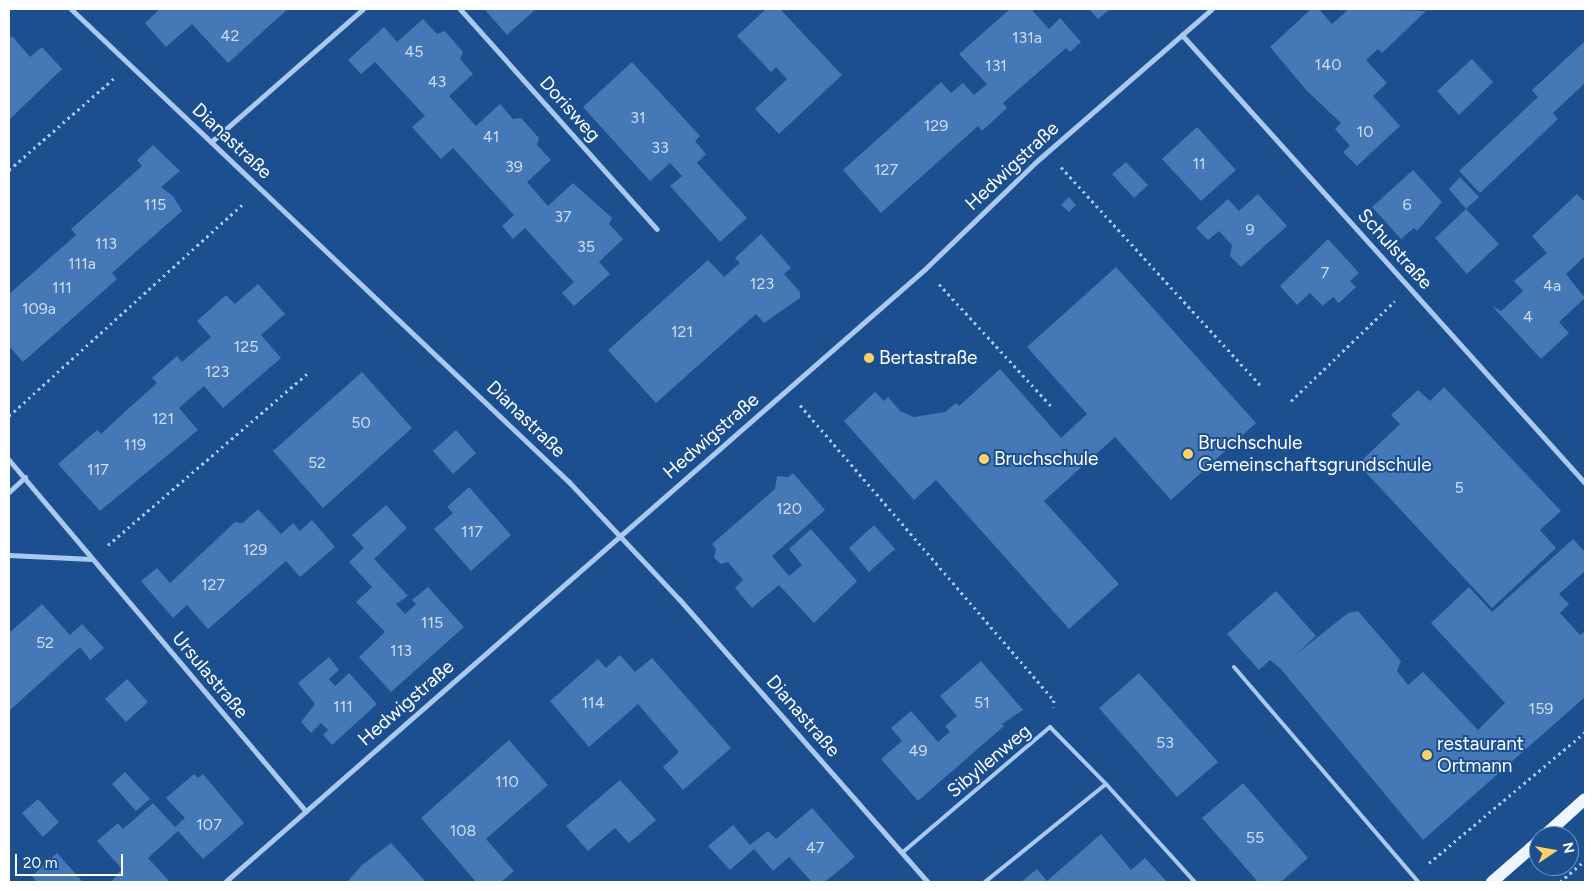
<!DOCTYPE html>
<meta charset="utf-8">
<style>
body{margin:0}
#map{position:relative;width:1594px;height:891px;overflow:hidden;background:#1b4f8f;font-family:Figtree,sans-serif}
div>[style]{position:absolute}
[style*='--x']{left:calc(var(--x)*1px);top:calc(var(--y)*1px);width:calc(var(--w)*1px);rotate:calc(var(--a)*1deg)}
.building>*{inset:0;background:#4478b7}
.path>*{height:3px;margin-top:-1.5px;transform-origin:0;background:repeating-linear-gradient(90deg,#a9c9ee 0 2.5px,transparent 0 6.5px)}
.lane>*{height:4px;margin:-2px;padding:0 2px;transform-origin:2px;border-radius:2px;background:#a9c9ee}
.street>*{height:5px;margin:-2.5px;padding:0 2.5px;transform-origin:2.5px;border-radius:2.5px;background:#a9c9ee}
.primary>*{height:12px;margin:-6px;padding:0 6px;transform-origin:6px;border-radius:6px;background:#f0f6ff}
.dots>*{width:14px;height:14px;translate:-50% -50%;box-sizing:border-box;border:2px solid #1b4f8f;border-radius:50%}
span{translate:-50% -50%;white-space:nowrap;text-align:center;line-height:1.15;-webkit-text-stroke:4px #1b4f8f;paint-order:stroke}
.number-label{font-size:16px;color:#d0dded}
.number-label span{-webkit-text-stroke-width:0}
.street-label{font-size:19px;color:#fff}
.poi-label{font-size:19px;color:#fff}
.left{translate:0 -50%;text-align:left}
.frame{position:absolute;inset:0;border:10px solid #fff;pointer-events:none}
.north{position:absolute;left:1529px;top:826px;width:50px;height:50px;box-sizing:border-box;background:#1b4f8f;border:1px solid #7695bc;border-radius:50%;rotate:78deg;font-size:14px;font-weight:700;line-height:20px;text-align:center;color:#fff}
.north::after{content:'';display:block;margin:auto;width:18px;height:22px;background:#ffd166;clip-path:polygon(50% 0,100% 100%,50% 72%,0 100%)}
.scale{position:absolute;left:15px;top:854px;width:108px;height:22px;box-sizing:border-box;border:2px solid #fff;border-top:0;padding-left:6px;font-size:15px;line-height:18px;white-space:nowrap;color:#fff;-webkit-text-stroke:4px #1b4f8f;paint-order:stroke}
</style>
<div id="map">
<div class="building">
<i style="clip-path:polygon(160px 9px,288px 9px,228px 63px,192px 24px,166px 47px,145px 23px)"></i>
<i style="clip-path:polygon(489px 9px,536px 9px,507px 35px,486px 11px)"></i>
<i style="clip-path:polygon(766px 9px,780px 9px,842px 75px,779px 134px,755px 109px,787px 79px,776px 67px,771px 72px,737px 36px)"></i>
<i style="clip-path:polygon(1010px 9px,1031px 9px,1049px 29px,1060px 18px,1081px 42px,1070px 52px,1066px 48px,1003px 103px,1007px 108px,982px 131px,978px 126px,881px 213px,843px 170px,941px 82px,951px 93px,963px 83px,974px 95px,987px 84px,959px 54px)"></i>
<i style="clip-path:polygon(1089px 9px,1110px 9px,1098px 19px)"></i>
<i style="clip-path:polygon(1311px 9px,1319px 9px,1332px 24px,1349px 9px,1426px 11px,1382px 53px,1378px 49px,1366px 60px,1387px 83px,1373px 96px,1400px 126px,1357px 166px,1343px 152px,1350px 146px,1335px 129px,1341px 123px,1307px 91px,1270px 47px)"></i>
<i style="clip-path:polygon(423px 19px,437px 34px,445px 31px,463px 52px,460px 59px,473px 74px,449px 96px,476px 126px,500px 104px,513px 119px,521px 118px,539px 138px,537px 145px,551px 160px,527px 182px,548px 206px,573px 183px,612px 218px,609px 224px,623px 239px,599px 262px,610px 274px,574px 306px,562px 293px,574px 282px,525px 228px,513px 239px,502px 226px,514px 215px,453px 148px,441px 159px,429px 146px,412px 127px,425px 116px,375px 62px,361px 74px,348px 60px,384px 27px,397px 42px)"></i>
<i style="clip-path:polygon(12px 36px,30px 57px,42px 47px,62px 69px,9px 120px,9px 39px)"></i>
<i style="clip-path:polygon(1585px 41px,1585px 83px,1553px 113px,1558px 119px,1480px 193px,1459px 171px,1538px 97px,1532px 90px)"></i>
<i style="clip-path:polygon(1472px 59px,1493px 82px,1459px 115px,1437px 91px)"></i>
<i style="clip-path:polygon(632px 62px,700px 136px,695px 141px,706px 154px,697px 163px,747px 218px,720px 242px,670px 186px,682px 176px,670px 163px,650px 181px,583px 107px)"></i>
<i style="clip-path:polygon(1197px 127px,1236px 170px,1201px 201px,1162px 159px)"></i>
<i style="clip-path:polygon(153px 145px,180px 171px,161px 187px,173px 196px,182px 211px,112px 273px,117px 279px,23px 362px,9px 346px,9px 294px,76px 235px,71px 229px,142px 166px,137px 160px)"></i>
<i style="clip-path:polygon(1126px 162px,1148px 185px,1134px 198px,1112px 174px)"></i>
<i style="clip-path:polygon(1413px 170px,1442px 202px,1417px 231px,1414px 228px,1401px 239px,1372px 207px)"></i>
<i style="clip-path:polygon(1460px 177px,1479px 197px,1466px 209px,1449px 189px)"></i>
<i style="clip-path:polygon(1258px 194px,1287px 226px,1241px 267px,1230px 256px,1232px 245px,1219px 231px,1208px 240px,1196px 228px,1228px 199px,1239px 211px)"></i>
<i style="clip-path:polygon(1577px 194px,1585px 202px,1585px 256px,1566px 274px,1585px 298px,1559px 322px,1569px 333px,1541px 359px,1492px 306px,1501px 311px,1523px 291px,1514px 281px,1547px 253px,1532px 236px)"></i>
<i style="clip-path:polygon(1069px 197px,1076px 205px,1069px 212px,1061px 205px)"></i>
<i style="clip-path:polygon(1466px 209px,1499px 244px,1467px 274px,1435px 238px)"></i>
<i style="clip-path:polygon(761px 234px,791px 268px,784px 274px,800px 292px,800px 298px,764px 323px,756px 314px,656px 403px,608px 350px,708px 260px,724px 277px,740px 263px,735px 258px)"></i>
<i style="clip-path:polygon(1328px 239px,1359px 273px,1350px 281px,1356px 287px,1339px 303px,1333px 297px,1323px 306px,1310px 293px,1297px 305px,1280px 286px)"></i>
<i style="clip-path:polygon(1116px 267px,1256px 423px,1171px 500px,1115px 437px,1044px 501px,1119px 584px,1069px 629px,936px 480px,914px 500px,844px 421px,875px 392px,884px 401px,888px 397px,900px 411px,914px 417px,945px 412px,956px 403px,959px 406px,1000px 369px,1061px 438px,1087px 414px,1027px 347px)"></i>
<i style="clip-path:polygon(258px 284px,285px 314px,261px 335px,281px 358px,223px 408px,204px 386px,179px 408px,198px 430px,100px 511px,58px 464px,97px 430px,101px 434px,128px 409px,157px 383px,152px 378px,177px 356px,182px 362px,211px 337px,197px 321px,226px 295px,235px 304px)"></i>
<i style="clip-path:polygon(362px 372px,412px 428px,323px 508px,273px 451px)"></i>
<i style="clip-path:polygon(1444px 387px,1561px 511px,1540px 530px,1556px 548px,1492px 608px,1358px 464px,1400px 424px,1391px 415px,1418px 390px,1430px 401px)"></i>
<i style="clip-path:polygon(456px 430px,476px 453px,453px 474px,433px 451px)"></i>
<i style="clip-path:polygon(793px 473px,825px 510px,772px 556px,789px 576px,802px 565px,789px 549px,811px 529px,857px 581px,814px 623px,779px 585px,752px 608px,735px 588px,743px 580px,728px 562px,721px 564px,714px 558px,716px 549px,712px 544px,775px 489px,777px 476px,788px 477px)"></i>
<i style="clip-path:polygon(469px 487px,511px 535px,471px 571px,434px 529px,453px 513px,447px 507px)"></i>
<i style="clip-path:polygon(386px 505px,407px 528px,374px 559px,408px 596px,396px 604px,405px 614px,416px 604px,412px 600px,428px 587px,464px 627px,391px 692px,359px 657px,385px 632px,356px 602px,372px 587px,349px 562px,364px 548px,352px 535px)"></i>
<i style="clip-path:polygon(258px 509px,281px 534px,293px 523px,300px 531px,312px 520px,335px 547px,300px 577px,286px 561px,208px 629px,187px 605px,173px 618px,141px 581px,157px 568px,170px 583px,235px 522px,243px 523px)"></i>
<i style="clip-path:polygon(874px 525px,895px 549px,869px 572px,849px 548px)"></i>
<i style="clip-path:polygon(1573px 539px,1585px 552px,1585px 571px,1559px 594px,1569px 604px,1560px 613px,1580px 635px,1585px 631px,1585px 697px,1423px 840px,1280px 668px,1270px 660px,1259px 670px,1227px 634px,1276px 591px,1316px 636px,1294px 656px,1348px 613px,1358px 611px,1401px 661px,1397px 671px,1408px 685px,1423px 672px,1478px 730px,1505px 703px,1431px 623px,1469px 587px,1492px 612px)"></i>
<i style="clip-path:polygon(42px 604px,70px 635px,82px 624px,104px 648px,90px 660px,80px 647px,9px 711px,9px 633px)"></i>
<i style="clip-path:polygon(620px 655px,635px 672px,652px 658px,731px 748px,683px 790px,663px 767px,679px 752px,638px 704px,589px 747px,550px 701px,598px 659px,606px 668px)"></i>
<i style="clip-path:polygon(329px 657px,339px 670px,329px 679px,335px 686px,349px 673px,377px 704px,332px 745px,323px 735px,328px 730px,321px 723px,311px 733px,301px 722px,315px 704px,298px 683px)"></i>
<i style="clip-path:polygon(981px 661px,1023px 710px,1002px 724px,1004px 726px,918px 801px,881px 759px,902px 741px,891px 728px,911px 711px,938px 742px,950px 732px,945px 726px,957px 716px,940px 696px)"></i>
<i style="clip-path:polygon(1139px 673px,1218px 762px,1177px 797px,1099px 708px)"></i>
<i style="clip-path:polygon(127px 679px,148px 702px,126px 722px,105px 699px)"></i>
<i style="clip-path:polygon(509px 740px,548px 785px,486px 839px,514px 871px,501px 882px,476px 882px,421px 818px)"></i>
<i style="clip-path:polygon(125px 772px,150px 799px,136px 811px,112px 784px)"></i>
<i style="clip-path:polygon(194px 774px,198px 778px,203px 774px,244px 823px,203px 859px,178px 831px,148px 858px,170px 882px,111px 882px,122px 869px,97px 841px,118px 823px,123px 829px,153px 803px,175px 827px,185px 818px,166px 798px)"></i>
<i style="clip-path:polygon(620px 780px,656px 820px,629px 843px,615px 828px,588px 851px,566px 826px)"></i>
<i style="clip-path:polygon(1243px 783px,1308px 858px,1281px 882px,1258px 882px,1202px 818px)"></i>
<i style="clip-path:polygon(38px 799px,59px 822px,43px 837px,22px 813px)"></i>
<i style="clip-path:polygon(812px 808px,855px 857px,825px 882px,812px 882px,789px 857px,773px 871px,754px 849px,730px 870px,708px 846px,733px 825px,750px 845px,768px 831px,776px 839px)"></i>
<i style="clip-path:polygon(1101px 834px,1131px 870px,1145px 858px,1167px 882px,1021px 882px,1037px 869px,1047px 881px)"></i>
<i style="clip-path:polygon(391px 843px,426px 882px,347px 882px,362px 865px)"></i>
<i style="clip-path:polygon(57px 853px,83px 882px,37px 882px,32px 876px)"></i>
</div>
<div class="path">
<i style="--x:1061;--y:167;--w:295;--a:47.6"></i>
<i style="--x:9;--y:170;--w:140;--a:-41.2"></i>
<i style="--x:939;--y:284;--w:166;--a:47.4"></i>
<i style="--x:1291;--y:401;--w:144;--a:-43.9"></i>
<i style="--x:800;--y:405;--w:389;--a:49.3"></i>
<i style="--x:1054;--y:700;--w:7;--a:98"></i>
<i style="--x:9;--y:416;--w:317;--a:-42.2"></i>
<i style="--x:108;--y:545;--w:265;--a:-40.7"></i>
<i style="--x:1429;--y:863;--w:204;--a:-40"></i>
<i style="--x:1560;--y:882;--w:33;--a:-41"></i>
</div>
<div class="lane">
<i style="--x:1234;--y:667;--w:283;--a:49.4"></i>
<i style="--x:1106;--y:784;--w:132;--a:47.8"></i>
<i style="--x:903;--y:852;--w:193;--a:-40.4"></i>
<i style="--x:1050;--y:727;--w:80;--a:45.5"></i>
<i style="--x:1106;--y:784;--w:156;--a:141"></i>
</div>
<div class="street">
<i style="--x:71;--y:9;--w:687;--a:43.53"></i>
<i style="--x:569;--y:482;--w:161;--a:46.8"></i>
<i style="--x:679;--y:599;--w:377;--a:48.7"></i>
<i style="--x:460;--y:9;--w:295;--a:48.2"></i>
<i style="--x:1182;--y:35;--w:603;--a:48.03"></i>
<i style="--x:211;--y:142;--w:202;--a:-41.2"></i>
<i style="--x:9;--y:460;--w:460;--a:49.8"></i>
<i style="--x:9;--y:492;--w:22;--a:-43"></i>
<i style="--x:9;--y:555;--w:83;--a:2.8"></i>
<i style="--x:225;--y:882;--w:930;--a:-41.21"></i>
<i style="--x:925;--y:269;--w:157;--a:-44"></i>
<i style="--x:1038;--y:160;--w:230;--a:-41"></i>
</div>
<div class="primary">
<i style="--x:1544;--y:836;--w:55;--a:-42.1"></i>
<i style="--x:1492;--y:882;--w:62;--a:-41.1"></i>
</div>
<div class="dots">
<i style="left:869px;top:358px;background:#ffd166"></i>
<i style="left:1188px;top:454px;background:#ffd166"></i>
<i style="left:984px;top:459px;background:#ffd166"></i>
<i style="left:1427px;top:755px;background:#ffd166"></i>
</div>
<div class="number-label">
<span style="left:230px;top:36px">42</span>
<span style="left:1027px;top:38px">131a</span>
<span style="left:414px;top:52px">45</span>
<span style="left:1328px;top:65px">140</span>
<span style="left:996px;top:66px">131</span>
<span style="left:437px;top:82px">43</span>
<span style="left:638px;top:118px">31</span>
<span style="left:936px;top:126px">129</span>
<span style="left:1365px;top:132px">10</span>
<span style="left:491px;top:137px">41</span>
<span style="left:660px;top:148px">33</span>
<span style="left:1199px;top:164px">11</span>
<span style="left:514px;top:167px">39</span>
<span style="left:886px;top:170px">127</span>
<span style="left:155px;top:205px">115</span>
<span style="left:1407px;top:205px">6</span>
<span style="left:563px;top:217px">37</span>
<span style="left:1250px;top:230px">9</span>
<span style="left:106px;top:244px">113</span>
<span style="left:586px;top:247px">35</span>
<span style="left:82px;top:264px">111a</span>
<span style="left:1325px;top:273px">7</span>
<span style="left:762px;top:284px">123</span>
<span style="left:1552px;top:286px">4a</span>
<span style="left:62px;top:288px">111</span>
<span style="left:39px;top:309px">109a</span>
<span style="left:1528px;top:317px">4</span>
<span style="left:682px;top:332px">121</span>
<span style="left:246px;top:347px">125</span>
<span style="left:217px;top:372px">123</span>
<span style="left:163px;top:419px">121</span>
<span style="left:361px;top:423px">50</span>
<span style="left:135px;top:445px">119</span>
<span style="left:317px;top:463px">52</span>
<span style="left:98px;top:470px">117</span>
<span style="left:1459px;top:488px">5</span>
<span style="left:789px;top:509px">120</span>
<span style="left:472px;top:532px">117</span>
<span style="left:255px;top:550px">129</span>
<span style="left:213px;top:585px">127</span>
<span style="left:432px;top:623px">115</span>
<span style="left:45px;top:643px">52</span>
<span style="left:401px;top:651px">113</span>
<span style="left:593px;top:703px">114</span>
<span style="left:982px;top:703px">51</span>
<span style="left:343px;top:707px">111</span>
<span style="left:1541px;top:709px">159</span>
<span style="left:1165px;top:743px">53</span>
<span style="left:918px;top:751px">49</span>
<span style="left:507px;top:782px">110</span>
<span style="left:209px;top:825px">107</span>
<span style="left:463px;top:831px">108</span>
<span style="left:1255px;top:838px">55</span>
<span style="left:815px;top:848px">47</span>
</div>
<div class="street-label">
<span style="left:570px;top:109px;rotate:48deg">Dorisweg</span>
<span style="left:232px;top:141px;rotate:43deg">Dianastraße</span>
<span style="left:1012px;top:166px;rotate:-43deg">Hedwigstraße</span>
<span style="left:1395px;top:249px;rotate:48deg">Schulstraße</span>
<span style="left:526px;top:419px;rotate:44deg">Dianastraße</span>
<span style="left:711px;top:436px;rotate:-41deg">Hedwigstraße</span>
<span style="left:210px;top:675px;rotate:50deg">Ursulastraße</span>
<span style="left:406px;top:703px;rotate:-41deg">Hedwigstraße</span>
<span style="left:803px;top:716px;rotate:49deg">Dianastraße</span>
<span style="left:989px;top:761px;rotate:-40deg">Sibyllenweg</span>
</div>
<div class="poi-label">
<span class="left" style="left:879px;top:358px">Bertastraße</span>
<span class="left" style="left:1198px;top:454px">Bruchschule<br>Gemeinschaftsgrundschule</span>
<span class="left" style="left:994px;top:459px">Bruchschule</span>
<span class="left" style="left:1437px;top:755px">restaurant<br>Ortmann</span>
</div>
<div class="frame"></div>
<div class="north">N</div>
<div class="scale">20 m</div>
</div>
